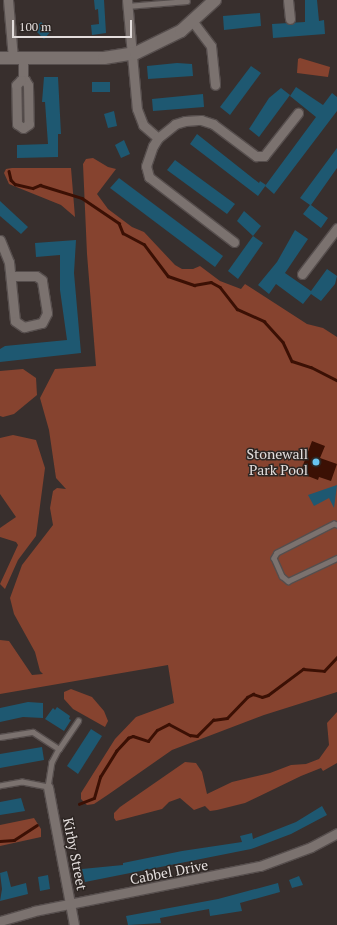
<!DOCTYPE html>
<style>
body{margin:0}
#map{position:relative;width:337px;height:925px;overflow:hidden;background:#382f2d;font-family:"PT Serif",serif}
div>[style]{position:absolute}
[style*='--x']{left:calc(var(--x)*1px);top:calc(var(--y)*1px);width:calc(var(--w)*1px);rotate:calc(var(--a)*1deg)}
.green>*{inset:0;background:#86432f}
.water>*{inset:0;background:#3b1004}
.stream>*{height:2.5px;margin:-1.25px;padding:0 1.25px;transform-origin:1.25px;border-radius:1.25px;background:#3b1004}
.building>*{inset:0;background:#1e5871}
.roads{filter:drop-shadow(1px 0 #564e4d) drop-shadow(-1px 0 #564e4d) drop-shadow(0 1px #564e4d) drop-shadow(0 -1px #564e4d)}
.lane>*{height:4.5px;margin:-2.25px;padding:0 2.25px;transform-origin:2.25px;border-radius:2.25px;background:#7b726f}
.street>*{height:9px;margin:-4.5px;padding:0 4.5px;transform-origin:4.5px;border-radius:4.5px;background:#7b726f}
.secondary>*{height:12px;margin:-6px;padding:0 6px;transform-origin:6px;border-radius:6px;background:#7b726f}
.dots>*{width:11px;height:11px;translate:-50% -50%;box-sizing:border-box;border:2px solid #2d2623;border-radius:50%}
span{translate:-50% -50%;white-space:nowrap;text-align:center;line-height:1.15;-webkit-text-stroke:3px #2d2623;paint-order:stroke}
.poi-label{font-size:14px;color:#e3dddc}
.right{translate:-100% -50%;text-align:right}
.street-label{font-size:14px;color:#e3dddc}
.scale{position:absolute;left:12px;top:20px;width:120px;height:18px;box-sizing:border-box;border:2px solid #e3dddc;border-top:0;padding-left:5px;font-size:12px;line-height:14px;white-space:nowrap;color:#e3dddc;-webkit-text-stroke:3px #2d2623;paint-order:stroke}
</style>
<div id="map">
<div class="green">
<i style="clip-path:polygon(300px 58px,330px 67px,328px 77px,297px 73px,298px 59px)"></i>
<i style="clip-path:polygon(93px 158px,108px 167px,116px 169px,97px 194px,108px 209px,132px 227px,144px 232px,175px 265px,182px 269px,193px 269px,200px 266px,220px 281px,241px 289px,245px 284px,307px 324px,323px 328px,337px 337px,337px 692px,264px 715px,172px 750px,109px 794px,94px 804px,87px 805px,81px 799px,81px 793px,115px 739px,136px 717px,174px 703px,168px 665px,0 694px,0 640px,9px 641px,32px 675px,43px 674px,40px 671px,35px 652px,14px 614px,10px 598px,22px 565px,53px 525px,50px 508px,53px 491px,57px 488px,66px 489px,56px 478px,49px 430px,40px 398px,55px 369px,96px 366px,87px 254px,83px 164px,86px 159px)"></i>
<i style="clip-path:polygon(12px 168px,71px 168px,75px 217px,61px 205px,9px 184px,4px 173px,6px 169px)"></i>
<i style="clip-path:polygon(23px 369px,36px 378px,37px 395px,14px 414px,3px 417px,0 416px,0 371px)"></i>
<i style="clip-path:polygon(13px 435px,36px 440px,45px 468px,36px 536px,18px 560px,5px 589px,0 584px,18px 545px,16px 542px,0 537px,0 528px,16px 517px,0 494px,0 438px)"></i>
<i style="clip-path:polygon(71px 689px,92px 697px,104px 711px,108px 721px,105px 727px,73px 709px,64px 699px,64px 692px)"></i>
<i style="clip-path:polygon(337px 712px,337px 763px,323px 771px,321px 768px,301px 776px,245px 803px,217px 810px,210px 811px,205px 806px,194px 810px,180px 798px,169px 802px,162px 809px,124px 819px,116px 821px,114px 818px,114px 813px,120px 807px,185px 762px,196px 763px,202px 772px,207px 794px,232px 782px,270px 773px,291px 765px,306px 764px,319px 759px,329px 745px,327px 723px)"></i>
<i style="clip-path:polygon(34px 818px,41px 829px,41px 837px,0 846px,0 825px)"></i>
</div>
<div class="water">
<i style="clip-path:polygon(312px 441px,325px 446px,320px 458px,337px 464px,331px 481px,319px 477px,318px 480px,300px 473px)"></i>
</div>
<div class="stream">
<i style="--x:9;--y:171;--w:9;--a:77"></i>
<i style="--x:11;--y:180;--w:6;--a:45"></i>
<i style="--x:15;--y:184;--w:18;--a:13"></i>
<i style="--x:33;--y:188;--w:8;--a:-23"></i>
<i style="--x:40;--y:185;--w:44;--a:17.2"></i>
<i style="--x:82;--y:198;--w:45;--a:34"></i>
<i style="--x:119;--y:223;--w:11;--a:68"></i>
<i style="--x:123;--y:233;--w:24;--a:28"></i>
<i style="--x:144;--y:244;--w:40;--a:53"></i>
<i style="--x:168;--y:276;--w:28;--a:19"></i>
<i style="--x:194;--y:285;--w:17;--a:-10"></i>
<i style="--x:211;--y:282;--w:10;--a:29"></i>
<i style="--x:220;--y:287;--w:28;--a:52"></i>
<i style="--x:237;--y:309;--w:30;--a:24"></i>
<i style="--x:264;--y:321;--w:28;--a:48"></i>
<i style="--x:283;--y:342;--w:21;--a:65"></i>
<i style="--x:292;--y:361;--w:20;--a:18"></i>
<i style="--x:311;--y:367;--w:29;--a:27"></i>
<i style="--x:79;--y:804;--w:16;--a:-22"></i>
<i style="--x:94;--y:798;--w:22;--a:-74"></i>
<i style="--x:100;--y:777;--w:31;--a:-58"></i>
<i style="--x:116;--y:751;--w:18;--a:-47"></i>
<i style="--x:128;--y:738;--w:5;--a:-22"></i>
<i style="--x:133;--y:736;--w:16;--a:18"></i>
<i style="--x:148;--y:741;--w:14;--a:-51"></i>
<i style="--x:157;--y:730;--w:13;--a:-27"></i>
<i style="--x:169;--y:724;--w:24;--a:28"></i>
<i style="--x:190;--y:735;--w:7;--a:8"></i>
<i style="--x:197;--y:736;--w:23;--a:-45"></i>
<i style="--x:213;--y:720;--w:14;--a:-8"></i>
<i style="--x:227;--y:718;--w:29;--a:-46"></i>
<i style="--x:247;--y:697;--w:7;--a:-27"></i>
<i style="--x:253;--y:694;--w:9;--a:18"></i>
<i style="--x:262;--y:697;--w:6;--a:-18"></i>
<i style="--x:268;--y:695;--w:44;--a:-36.6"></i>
<i style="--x:303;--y:669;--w:21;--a:5"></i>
<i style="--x:324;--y:671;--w:19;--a:-47"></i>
<i style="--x:0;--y:841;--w:14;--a:-4"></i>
<i style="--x:14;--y:840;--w:27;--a:-33"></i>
</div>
<div class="building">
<i style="clip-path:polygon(94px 0,104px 0,106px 33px,92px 35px,91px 25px,99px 24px,98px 9px,95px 10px)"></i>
<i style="clip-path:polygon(305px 0,317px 0,319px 21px,324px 20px,325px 34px,273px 38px,272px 24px,305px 22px)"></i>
<i style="clip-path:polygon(260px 13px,261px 26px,224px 30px,223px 16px)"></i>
<i style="clip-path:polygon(41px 22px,51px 31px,44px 39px,34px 29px)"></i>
<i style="clip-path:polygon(177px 63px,192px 64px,193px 76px,148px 79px,147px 66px)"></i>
<i style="clip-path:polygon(251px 66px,261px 73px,230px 115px,220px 107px)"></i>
<i style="clip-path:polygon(44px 77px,58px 77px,61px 134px,58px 134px,58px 157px,17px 158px,17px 145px,48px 144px,45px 102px,42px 102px)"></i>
<i style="clip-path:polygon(92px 82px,110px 82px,110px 92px,92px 92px)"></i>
<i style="clip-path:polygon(296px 87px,323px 105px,332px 93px,337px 97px,337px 111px,274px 194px,265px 186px,316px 117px,290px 96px)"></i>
<i style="clip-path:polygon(281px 88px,290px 95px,259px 137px,249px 129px,269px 98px)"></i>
<i style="clip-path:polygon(203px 94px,204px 107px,153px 111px,152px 99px)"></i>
<i style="clip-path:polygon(114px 111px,117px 126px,108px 128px,104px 114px)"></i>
<i style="clip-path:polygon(197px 134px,259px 183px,260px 181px,266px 185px,258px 196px,190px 144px)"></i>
<i style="clip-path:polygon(124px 140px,130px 154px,121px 158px,115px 145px)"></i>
<i style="clip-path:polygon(337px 148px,337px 168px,311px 205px,328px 218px,321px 228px,303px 214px,310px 205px,300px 198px)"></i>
<i style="clip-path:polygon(175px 160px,235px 204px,227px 214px,167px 170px)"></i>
<i style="clip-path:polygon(119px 178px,223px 256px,215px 267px,110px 188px)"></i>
<i style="clip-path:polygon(0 201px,28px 227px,21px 234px,0 216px)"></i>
<i style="clip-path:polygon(244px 211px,261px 226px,253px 236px,237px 221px)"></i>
<i style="clip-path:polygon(295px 230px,308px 239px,285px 273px,311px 291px,327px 269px,337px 276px,335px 284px,321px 301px,311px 294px,303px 304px,276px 284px,269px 294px,258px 285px,277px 262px)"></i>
<i style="clip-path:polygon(253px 236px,263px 243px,238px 279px,228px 271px)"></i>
<i style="clip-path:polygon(76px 240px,74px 273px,81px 353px,0 362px,0 349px,5px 346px,67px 340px,60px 290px,60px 255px,36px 257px,35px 243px)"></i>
<i style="clip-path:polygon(337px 485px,334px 508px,329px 498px,314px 506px,308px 495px)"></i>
<i style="clip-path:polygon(28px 702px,43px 703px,43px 718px,23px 717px,0 722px,0 708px)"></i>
<i style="clip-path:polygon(57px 707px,70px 716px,69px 719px,71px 720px,64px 731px,45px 719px,53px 708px,55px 710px)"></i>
<i style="clip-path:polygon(91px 729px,102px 736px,78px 774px,67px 766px)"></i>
<i style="clip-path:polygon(42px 747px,44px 760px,0 768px,0 754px)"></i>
<i style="clip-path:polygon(21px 798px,25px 811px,0 815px,0 802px)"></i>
<i style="clip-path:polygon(322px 806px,327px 815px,291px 834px,251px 849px,85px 882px,82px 869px,123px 865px,123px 863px,182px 851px,242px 842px,240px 836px,252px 833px,253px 839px,296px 822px)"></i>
<i style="clip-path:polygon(7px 871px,11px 887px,26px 883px,28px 894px,0 901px,2px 889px,0 873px)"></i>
<i style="clip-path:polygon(48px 875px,50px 889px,40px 891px,38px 877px)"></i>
<i style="clip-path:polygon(299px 876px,303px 885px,292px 888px,289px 880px)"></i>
<i style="clip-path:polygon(278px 883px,280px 892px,240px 903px,242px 911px,210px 916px,209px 909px,160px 918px,161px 923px,128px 925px,126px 916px,218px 899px)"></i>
</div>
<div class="roads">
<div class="lane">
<i style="--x:127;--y:6;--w:60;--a:-4.8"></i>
<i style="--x:337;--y:525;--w:3;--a:-162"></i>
<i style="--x:334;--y:524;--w:64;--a:153"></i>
<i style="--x:277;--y:553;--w:6;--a:121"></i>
<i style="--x:274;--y:558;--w:20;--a:66"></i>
<i style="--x:282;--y:576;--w:8;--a:40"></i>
<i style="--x:288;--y:581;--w:54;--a:-25.1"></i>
<i style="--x:0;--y:737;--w:33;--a:-9"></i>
<i style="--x:33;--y:732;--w:31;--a:33"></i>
<i style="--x:59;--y:749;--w:15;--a:118"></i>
<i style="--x:52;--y:762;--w:25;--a:99"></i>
<i style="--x:48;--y:787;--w:26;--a:-169"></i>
<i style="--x:22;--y:782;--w:22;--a:170"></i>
<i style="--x:59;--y:749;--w:34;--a:-56"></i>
</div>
<div class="street">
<i style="--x:8;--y:0;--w:58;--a:85.1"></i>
<i style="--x:127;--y:0;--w:109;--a:84.8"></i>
<i style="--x:137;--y:109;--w:17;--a:69"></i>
<i style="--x:143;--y:125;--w:20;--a:41"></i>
<i style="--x:288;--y:0;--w:19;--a:84"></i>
<i style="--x:193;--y:22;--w:30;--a:53"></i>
<i style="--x:211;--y:46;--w:39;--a:84"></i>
<i style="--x:23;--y:79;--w:21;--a:-90"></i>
<i style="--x:21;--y:80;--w:4;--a:0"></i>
<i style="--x:25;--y:80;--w:6;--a:59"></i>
<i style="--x:28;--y:85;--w:39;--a:89"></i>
<i style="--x:29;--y:124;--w:7;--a:146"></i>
<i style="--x:23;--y:128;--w:7;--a:-146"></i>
<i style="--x:17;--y:124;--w:39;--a:-91"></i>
<i style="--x:16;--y:85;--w:7;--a:-45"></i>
<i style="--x:0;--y:240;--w:24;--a:68"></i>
<i style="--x:9;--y:262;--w:59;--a:84.2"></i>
<i style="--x:15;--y:321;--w:11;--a:34"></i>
<i style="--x:24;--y:327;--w:18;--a:-13"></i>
<i style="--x:42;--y:323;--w:11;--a:-63"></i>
<i style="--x:47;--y:313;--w:33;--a:-99"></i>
<i style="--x:42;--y:280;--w:7;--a:-146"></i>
<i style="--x:36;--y:276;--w:25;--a:180"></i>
<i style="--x:234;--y:242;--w:107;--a:-142.6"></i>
<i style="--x:149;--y:177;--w:11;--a:-105"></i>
<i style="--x:146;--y:166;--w:21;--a:-71"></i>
<i style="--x:153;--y:146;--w:9;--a:-58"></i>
<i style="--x:158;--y:138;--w:22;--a:-39"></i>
<i style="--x:175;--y:124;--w:10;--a:-17"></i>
<i style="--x:185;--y:121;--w:16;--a:-4"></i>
<i style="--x:201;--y:120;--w:13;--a:18"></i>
<i style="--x:213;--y:124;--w:54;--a:36.7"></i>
<i style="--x:256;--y:156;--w:8;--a:0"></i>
<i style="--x:264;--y:156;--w:55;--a:-51.7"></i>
<i style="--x:302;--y:274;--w:58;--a:-52.7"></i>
<i style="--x:48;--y:787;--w:140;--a:79.3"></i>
<i style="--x:0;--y:921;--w:35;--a:-16"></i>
<i style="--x:34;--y:911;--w:230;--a:-11.3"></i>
<i style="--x:260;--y:866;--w:54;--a:-20.4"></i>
<i style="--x:311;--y:847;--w:30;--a:-28"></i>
</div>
<div class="secondary">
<i style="--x:0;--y:58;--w:104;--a:0"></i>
<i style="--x:104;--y:58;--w:32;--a:-9"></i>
<i style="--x:136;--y:53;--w:50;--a:-26.1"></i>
<i style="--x:181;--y:31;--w:46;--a:-42.4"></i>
</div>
</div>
<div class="dots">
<i style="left:316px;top:462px;background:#68c4f0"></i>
</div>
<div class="poi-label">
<span class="right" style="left:308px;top:462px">Stonewall<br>Park Pool</span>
</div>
<div class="street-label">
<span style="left:75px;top:854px;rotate:79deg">Kirby Street</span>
<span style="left:169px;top:872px;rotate:-11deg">Cabbel Drive</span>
</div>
<div class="scale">100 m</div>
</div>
